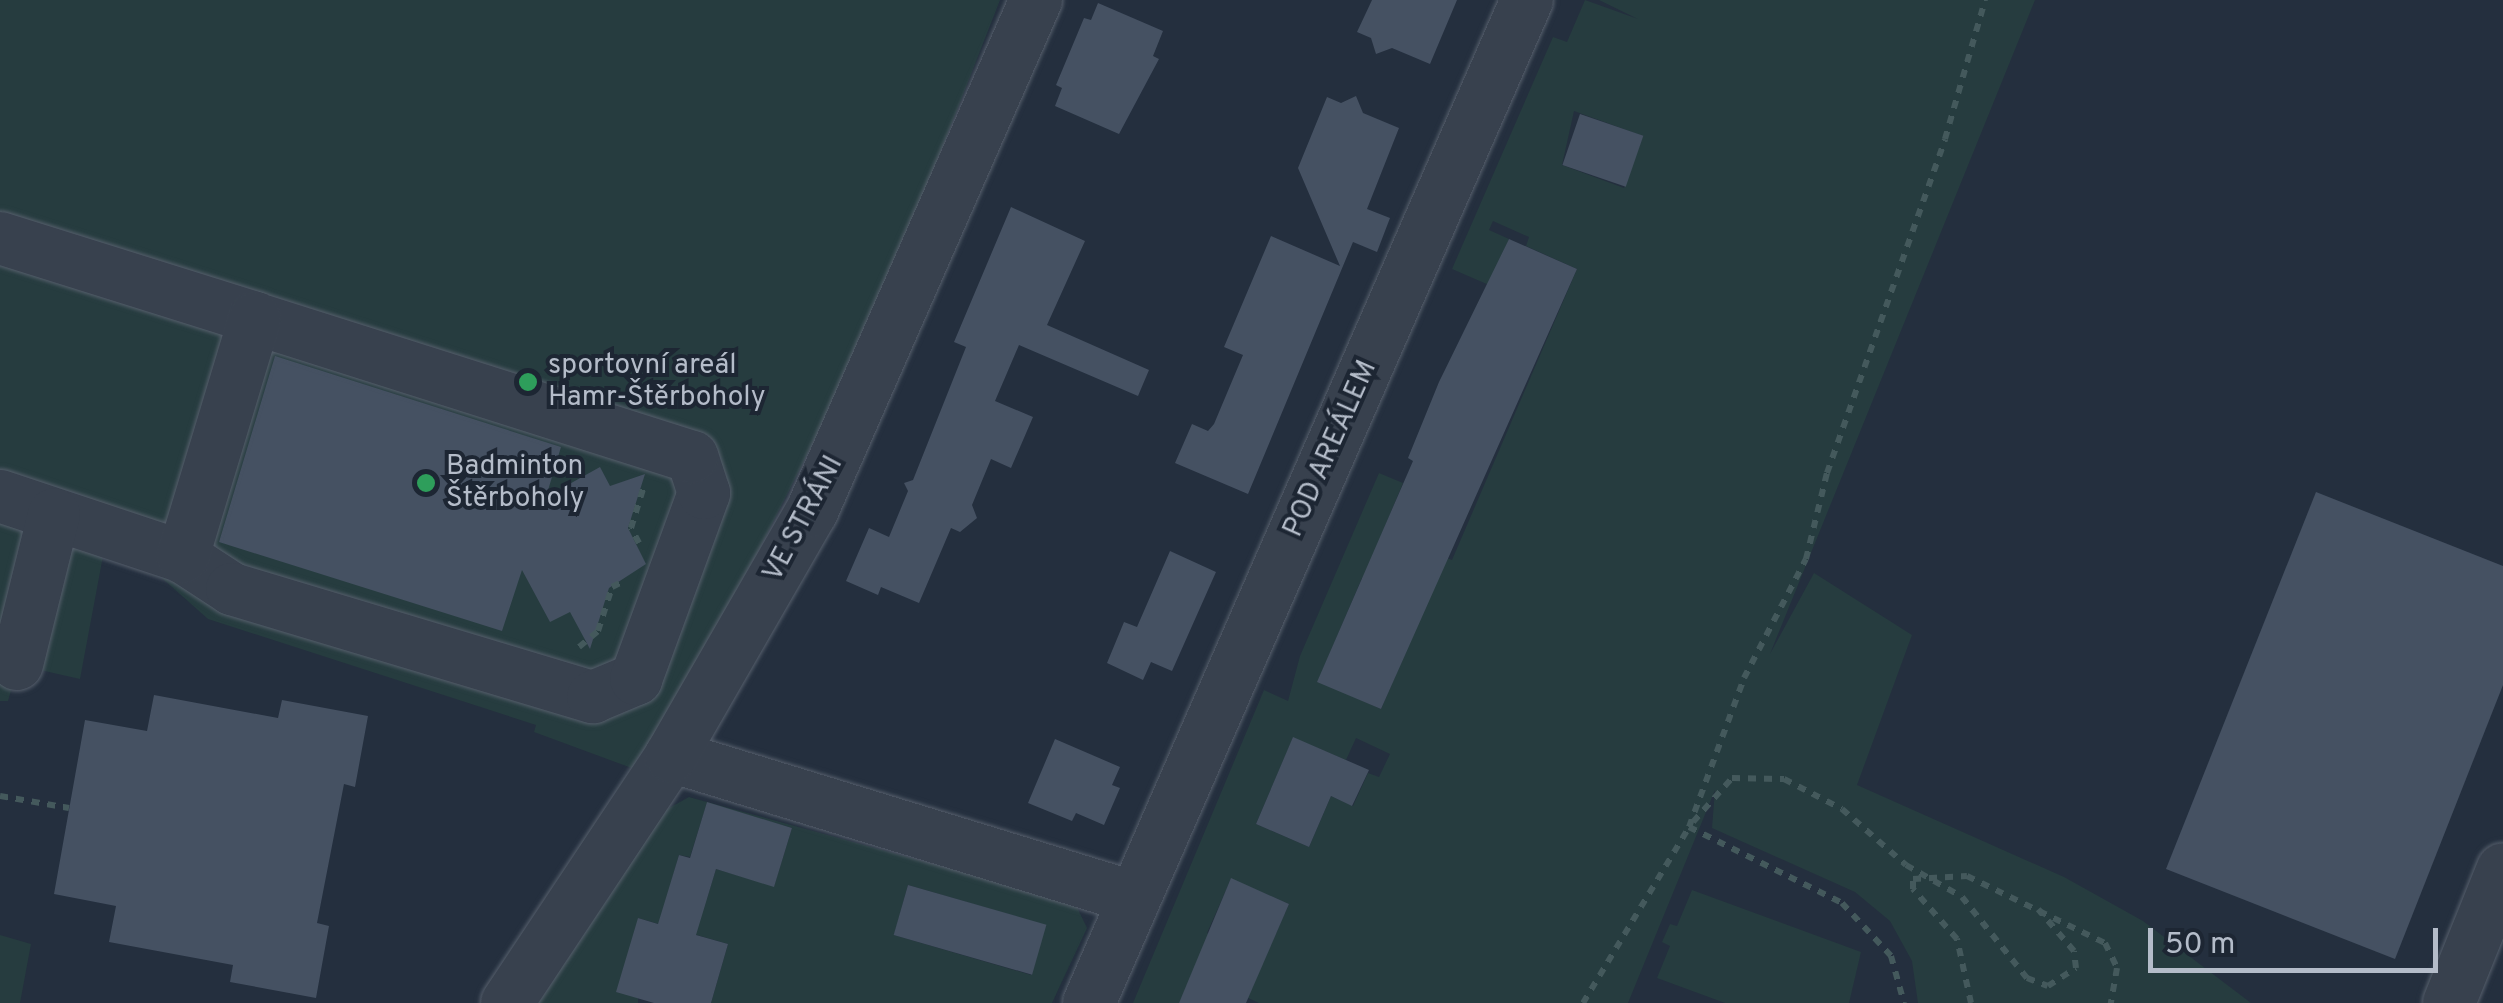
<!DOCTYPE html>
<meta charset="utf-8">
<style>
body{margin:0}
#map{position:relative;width:2503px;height:1003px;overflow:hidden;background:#242f3e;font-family:Overpass,sans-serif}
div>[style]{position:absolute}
.green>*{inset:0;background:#263c3f}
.building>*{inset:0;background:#455162;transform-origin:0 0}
.path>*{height:6px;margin-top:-3px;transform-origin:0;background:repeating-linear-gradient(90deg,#44595c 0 8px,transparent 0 16px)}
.roads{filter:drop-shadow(0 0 2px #565f6c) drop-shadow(0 0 2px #565f6c)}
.minor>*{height:52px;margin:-26px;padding:0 26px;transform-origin:26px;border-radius:26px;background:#38414e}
.dots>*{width:28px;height:28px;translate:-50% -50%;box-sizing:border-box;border:5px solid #1d2633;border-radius:50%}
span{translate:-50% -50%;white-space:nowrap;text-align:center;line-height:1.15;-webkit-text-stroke:8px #1d2633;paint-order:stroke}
.poi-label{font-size:28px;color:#b4bcc9}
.left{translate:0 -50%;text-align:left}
.street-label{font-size:28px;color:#b4bcc9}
.scale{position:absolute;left:2148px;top:928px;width:290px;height:45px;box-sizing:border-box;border:5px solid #b4bcc9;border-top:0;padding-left:12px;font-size:30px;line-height:35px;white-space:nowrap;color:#b4bcc9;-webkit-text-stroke:8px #1d2633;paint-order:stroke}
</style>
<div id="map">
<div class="green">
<div style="clip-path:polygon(0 0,1000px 0,875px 320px,759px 550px,637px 770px,534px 732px,536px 725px,208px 619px,154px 571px,103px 556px,80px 679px,18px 665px,8px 701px,0 701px)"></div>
<div style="clip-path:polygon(evenodd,1585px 0,1638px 19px,1599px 0,2035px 0,1770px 654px,1814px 573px,1912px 635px,1857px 785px,2064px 877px,2143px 921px,2251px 1003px,1918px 1003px,1912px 961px,1890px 921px,1855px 892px,1712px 828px,1715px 790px,1628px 1003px,1259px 1003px,1194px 973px,1179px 1003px,1133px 1003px,1264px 690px,1288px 701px,1300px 656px,1379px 473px,1403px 483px,1383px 531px,1452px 560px,1577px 269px,1526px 246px,1529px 237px,1493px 221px,1489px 230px,1509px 239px,1489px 285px,1452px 269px,1553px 37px,1567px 42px,1585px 0,1574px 111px,1643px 136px,1624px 188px,1562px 165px,1574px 111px,1585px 0,1362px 578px,1426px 605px,1381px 709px,1318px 681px,1362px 578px,1585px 0,1293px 738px,1346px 760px,1356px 738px,1390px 754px,1379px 777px,1368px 773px,1353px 806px,1331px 796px,1309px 847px,1256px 824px,1293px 738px,1585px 0,1231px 879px,1289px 904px,1265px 958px,1207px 933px,1231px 879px)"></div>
<div style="clip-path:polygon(evenodd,689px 797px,1075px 903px,1087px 928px,1052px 1003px,711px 1003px,728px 944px,638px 918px,638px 1003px,539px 1003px,660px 813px,689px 797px,707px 803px,792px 828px,774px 886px,716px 869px,707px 898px,670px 887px,679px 855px,690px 857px,707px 803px,689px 797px,908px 885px,1045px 925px,1031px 975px,894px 935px,908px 885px)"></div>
<div style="clip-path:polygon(1692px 890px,1861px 952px,1849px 1003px,1725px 1003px,1657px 978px,1670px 946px,1662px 942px,1670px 924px,1677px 926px)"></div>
<div style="clip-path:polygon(0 935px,31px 944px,20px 1003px,0 1003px)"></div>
</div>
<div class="building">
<div style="clip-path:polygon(1372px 0,1457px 0,1430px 64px,1392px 48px,1376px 54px,1371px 38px,1357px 32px)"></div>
<div style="clip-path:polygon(1098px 3px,1163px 31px,1153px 56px,1159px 59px,1119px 134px,1055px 106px,1062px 88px,1056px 85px,1084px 18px,1091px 20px)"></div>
<div style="clip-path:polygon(1356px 96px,1363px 113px,1399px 128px,1367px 209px,1390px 218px,1377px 252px,1353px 242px,1248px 494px,1175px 463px,1192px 424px,1208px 431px,1214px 424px,1243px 355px,1224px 347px,1271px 236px,1340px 266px,1298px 168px,1327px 97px,1341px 103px)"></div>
<div style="left:1580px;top:114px;width:67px;height:54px;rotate:19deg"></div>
<div style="clip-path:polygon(1011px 207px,1085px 241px,1047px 325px,1149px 370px,1138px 396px,1019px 345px,995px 401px,1033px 417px,1011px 468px,991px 459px,972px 505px,977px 518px,960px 532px,951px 528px,919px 603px,881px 587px,878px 595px,846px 581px,869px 528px,889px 537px,908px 491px,904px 483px,913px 480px,966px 347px,954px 342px)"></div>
<div style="clip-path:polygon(1509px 239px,1577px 269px,1381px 709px,1317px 682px,1413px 461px,1408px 458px,1439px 382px)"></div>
<div style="clip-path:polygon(275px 356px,561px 447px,546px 497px,600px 467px,610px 486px,645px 474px,628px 528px,646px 564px,609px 588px,590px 649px,570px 612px,550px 622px,522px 570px,502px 631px,219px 542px)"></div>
<div style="clip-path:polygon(2316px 492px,2503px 566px,2503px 685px,2395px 959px,2166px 869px)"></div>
<div style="clip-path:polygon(1170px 551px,1216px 572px,1172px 671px,1151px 662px,1143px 680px,1107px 663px,1124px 622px,1137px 627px)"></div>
<div style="clip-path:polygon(154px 695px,278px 718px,282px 700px,368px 716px,355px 787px,344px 784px,317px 923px,329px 926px,316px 998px,230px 982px,233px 965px,109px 942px,116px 906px,54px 894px,85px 720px,147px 731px)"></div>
<div style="clip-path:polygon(1293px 737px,1369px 770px,1352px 806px,1331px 796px,1309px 847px,1256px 824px)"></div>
<div style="clip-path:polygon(1055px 739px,1120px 767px,1112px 785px,1120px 788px,1104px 825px,1076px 813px,1072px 821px,1028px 803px)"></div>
<div style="clip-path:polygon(707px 802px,792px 828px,774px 887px,716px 869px,696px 935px,728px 944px,711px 1003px,654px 1003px,616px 992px,638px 918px,658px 924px,679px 855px,690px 858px)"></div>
<div style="clip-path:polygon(1231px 878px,1289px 904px,1246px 1003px,1179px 1003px)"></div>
<div style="left:908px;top:885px;width:144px;height:52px;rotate:16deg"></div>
</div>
<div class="path">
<div style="left:639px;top:543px;width:17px;rotate:-118deg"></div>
<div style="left:631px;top:528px;width:41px;rotate:-72.9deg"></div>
<div style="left:579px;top:647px;width:25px;rotate:-40deg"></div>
<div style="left:598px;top:631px;width:46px;rotate:-72.3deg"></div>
<div style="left:612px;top:587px;width:11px;rotate:-27deg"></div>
<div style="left:0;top:796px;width:70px;rotate:9.9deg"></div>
<div style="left:1693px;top:822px;width:59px;rotate:-48.4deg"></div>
<div style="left:1732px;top:778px;width:52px;rotate:1.1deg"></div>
<div style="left:1784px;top:779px;width:65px;rotate:27.3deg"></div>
<div style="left:1842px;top:809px;width:85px;rotate:41.2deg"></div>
<div style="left:1906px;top:865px;width:64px;rotate:29.7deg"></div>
<div style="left:1962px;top:897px;width:104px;rotate:51.3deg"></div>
<div style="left:2027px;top:978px;width:22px;rotate:21deg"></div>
<div style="left:2048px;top:986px;width:33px;rotate:-33deg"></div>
<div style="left:2076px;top:968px;width:17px;rotate:-97deg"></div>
<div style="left:2074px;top:951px;width:55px;rotate:-130.6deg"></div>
<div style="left:1689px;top:827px;width:159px;rotate:-69.7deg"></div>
<div style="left:1744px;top:678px;width:134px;rotate:-62.5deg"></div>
<div style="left:1806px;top:559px;width:89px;rotate:-76.3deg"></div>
<div style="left:1827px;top:473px;width:354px;rotate:-70.5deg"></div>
<div style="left:1945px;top:139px;width:145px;rotate:-73.9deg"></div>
<div style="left:1583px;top:1003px;width:205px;rotate:-58.9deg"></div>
<div style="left:1689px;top:827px;width:171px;rotate:26.4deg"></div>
<div style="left:1842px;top:903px;width:72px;rotate:47.2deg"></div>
<div style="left:1891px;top:956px;width:49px;rotate:74.5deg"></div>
<div style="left:1971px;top:1003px;width:66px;rotate:-102.3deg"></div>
<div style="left:1957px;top:939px;width:67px;rotate:-131.3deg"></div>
<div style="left:1913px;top:889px;width:10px;rotate:-90deg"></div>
<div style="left:1913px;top:879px;width:54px;rotate:-3.2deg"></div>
<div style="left:1967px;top:876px;width:153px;rotate:25.9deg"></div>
<div style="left:2105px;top:943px;width:28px;rotate:64deg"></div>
<div style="left:2117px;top:968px;width:36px;rotate:100deg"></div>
</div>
<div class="roads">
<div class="minor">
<div style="left:0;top:238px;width:267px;rotate:17.4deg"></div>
<div style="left:0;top:496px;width:193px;rotate:18.4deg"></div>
<div style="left:183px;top:557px;width:59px;rotate:33.1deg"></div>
<div style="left:232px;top:589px;width:377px;rotate:16.7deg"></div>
<div style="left:593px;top:697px;width:47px;rotate:-22.7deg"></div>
<div style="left:636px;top:679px;width:198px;rotate:-69.9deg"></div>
<div style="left:704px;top:493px;width:38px;rotate:-108deg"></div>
<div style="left:692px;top:457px;width:459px;rotate:-162.4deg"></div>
<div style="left:255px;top:318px;width:250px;rotate:106.8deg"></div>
<div style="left:17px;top:664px;width:154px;rotate:-76.1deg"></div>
<div style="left:671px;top:756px;width:485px;rotate:17deg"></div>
<div style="left:507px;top:1003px;width:296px;rotate:-56.4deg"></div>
<div style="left:671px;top:756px;width:283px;rotate:-60.1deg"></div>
<div style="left:812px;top:511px;width:558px;rotate:-66.33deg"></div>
<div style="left:1089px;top:1003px;width:1094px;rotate:-66.41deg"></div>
<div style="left:2449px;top:1003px;width:144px;rotate:-68.1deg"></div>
</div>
</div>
<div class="dots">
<div style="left:528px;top:382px;background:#2e9e5b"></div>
<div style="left:426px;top:483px;background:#2e9e5b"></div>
</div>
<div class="poi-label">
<span class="left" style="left:548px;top:382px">sportovní areál<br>Hamr-Štěrboholy</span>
<span class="left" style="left:446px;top:483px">Badminton<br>Štěrboholy</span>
</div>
<div class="street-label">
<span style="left:1331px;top:449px;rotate:-66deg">POD AREÁLEM</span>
<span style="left:804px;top:519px;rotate:-62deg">VE STRÁNI</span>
</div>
<div class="scale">50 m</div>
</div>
